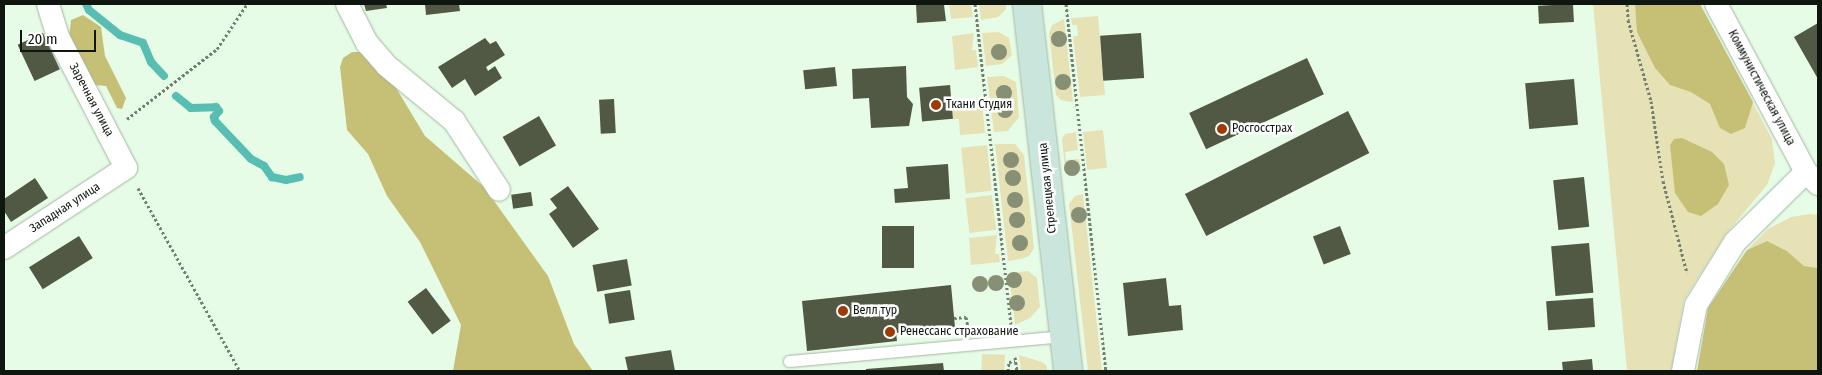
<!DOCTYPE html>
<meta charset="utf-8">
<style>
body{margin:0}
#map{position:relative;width:1822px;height:375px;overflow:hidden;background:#e7fce7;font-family:"Fira Sans Condensed",sans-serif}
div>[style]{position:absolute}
.green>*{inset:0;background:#e6e2b6;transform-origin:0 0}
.forest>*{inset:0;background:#c6c076}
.stream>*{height:8px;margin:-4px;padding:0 4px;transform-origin:4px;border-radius:4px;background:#58bdb3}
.building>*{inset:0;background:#515944;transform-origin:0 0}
.path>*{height:3px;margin-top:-1.5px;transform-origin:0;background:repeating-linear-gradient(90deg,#727f72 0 2.5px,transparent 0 5px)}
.roads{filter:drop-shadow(0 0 1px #a2b6a3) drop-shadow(0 0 1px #a2b6a3)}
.lane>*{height:11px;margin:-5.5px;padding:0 5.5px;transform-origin:5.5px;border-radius:5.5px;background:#fff}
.street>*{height:22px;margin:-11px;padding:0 11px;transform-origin:11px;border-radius:11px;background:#fff}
.secondary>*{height:28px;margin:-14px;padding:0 14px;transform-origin:14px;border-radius:14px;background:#cae6dc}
.trees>*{width:16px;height:16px;margin:-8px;border-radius:50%;background:#878f74}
.dots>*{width:14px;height:14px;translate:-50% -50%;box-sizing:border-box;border:2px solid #fff;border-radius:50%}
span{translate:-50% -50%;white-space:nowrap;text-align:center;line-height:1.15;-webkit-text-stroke:5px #fff;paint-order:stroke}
.street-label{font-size:12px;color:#0f160f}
.poi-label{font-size:12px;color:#0f160f}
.left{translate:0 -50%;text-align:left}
.frame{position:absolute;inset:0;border:5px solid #0f160f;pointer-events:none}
.scale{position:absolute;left:20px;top:30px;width:76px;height:22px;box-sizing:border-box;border:2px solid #0f160f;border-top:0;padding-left:6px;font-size:15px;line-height:18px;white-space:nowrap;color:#0f160f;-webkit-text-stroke:4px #fff;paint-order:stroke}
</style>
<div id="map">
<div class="green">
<div style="clip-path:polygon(949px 4px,971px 4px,973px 17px,951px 19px)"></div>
<div style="clip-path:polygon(979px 4px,1006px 4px,1006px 9px,998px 17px,981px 20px)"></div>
<div style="clip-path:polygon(1593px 4px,1700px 4px,1772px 139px,1775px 163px,1767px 185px,1726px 234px,1684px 300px,1671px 371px,1627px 371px)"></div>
<div style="clip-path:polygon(1098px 16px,1105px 95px,1080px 97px,1073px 36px,1078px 36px,1077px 25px,1072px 25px,1071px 18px)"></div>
<div style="clip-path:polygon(1064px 19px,1073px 101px,1070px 102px,1061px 100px,1056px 95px,1049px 33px,1052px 25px)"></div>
<div style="clip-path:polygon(999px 32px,1009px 38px,1012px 55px,1002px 64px,986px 66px,982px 33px)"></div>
<div style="clip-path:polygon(974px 33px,972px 50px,976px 50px,978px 67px,955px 70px,952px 36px)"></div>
<div style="clip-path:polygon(1004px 76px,1016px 82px,1019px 117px,1008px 131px,994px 132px,987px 77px)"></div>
<div style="clip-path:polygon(982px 103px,985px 133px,960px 135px,959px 119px,953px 119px,952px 108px)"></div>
<div style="left:1103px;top:130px;width:38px;height:20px;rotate:84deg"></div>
<div style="clip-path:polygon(1076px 132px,1078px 150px,1065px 152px,1066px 160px,1079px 159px,1081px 172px,1071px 172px,1065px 168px,1062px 139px,1065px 134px)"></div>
<div style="clip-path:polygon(995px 144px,1015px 144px,1024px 155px,1034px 248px,1029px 256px,1021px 259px,1008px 261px)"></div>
<div style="left:987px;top:145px;width:46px;height:26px;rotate:84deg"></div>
<div style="clip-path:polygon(1083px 194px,1102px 371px,1088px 371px,1069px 204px,1075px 196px)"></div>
<div style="left:992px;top:195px;width:35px;height:27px;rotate:83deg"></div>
<div style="clip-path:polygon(1810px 214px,1818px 215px,1818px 268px,1804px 266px,1787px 251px,1767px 241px,1747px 250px,1768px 229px,1791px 217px)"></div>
<div style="clip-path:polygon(997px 235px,995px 254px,999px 254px,1000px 262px,971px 265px,969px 238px)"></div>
<div style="clip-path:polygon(1028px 271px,1037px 278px,1040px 307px,1030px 318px,1015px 325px,1009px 273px)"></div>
<div style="left:982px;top:354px;width:23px;height:17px;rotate:2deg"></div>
<div style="clip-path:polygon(1019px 355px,1042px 362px,1047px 366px,1047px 371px,1021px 371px)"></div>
</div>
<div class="forest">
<div style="clip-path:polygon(1635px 4px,1700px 4px,1753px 102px,1745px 128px,1731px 134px,1720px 128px,1710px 104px,1691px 92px,1670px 85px,1655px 68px,1637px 32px)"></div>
<div style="clip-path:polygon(83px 15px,101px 27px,105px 56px,126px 98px,122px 109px,117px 108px,106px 86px,94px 85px,69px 38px,71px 20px)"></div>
<div style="clip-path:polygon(352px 52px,361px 52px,393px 83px,425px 136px,484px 187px,548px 276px,574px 344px,593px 371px,453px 371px,461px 325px,420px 242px,387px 196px,368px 154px,347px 130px,340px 67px,343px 58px)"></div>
<div style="clip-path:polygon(1682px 138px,1712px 152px,1724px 164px,1729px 185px,1718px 204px,1701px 216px,1688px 212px,1675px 193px,1670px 145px,1674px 139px)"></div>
<div style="clip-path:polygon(1767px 241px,1787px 251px,1804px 266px,1818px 268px,1818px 371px,1697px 371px,1708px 308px,1747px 250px)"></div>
</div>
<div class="stream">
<div style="left:86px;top:4px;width:7px;rotate:63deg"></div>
<div style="left:89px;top:10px;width:40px;rotate:39deg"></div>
<div style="left:120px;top:35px;width:24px;rotate:19deg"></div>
<div style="left:143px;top:43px;width:21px;rotate:67deg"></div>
<div style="left:151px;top:62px;width:19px;rotate:47deg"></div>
<div style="left:176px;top:96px;width:19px;rotate:39deg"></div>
<div style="left:191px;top:108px;width:25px;rotate:-2deg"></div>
<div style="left:216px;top:107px;width:5px;rotate:53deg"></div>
<div style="left:219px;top:111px;width:8px;rotate:130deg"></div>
<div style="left:214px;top:117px;width:4px;rotate:76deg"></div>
<div style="left:215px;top:121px;width:52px;rotate:46.5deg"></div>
<div style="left:251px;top:159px;width:15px;rotate:28deg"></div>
<div style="left:264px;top:166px;width:14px;rotate:54deg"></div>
<div style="left:272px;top:177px;width:14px;rotate:12deg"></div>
<div style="left:286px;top:180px;width:14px;rotate:-12deg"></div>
</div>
<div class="building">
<div style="clip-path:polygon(364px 4px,386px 4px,387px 8px,366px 11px)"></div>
<div style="clip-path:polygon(425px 4px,459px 4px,460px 11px,426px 15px)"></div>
<div style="clip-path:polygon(916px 4px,944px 5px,946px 21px,917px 23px)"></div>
<div style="left:1573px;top:4px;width:18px;height:35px;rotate:87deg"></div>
<div style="clip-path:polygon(1818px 23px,1818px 79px,1794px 37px)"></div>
<div style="left:43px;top:33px;width:40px;height:28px;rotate:65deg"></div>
<div style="left:1141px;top:33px;width:45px;height:41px;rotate:86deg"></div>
<div style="clip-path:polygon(485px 38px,490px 44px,496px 41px,505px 55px,486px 67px,488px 71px,495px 66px,502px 78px,475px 96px,465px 79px,452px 88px,438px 67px)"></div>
<div style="left:1307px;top:58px;width:40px;height:130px;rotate:65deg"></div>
<div style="clip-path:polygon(906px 66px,907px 97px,913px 104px,909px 126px,871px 128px,869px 98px,853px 99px,852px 69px)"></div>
<div style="left:835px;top:67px;width:19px;height:32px;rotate:84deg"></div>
<div style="left:1574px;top:79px;width:46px;height:49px;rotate:85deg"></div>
<div style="left:950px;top:85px;width:34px;height:31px;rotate:85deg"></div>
<div style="left:614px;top:99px;width:34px;height:15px;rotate:87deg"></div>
<div style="left:1348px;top:111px;width:47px;height:183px;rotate:63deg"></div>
<div style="left:539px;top:116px;width:34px;height:42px;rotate:60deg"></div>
<div style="clip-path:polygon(948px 164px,950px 199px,895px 203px,894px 189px,908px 188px,906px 167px)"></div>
<div style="left:1584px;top:177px;width:50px;height:31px;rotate:84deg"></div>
<div style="clip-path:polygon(35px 178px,48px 198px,11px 222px,4px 211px,4px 199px)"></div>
<div style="clip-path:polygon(568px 186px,599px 229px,573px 248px,549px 214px,557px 208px,550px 199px)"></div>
<div style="left:531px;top:192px;width:14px;height:20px;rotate:82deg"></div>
<div style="left:882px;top:226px;width:32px;height:42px"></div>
<div style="left:1340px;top:226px;width:30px;height:29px;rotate:69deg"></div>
<div style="left:79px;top:236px;width:26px;height:59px;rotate:58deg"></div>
<div style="left:1589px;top:243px;width:50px;height:38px;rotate:85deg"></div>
<div style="left:627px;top:259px;width:27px;height:35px;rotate:80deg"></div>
<div style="clip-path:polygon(1166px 278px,1169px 306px,1181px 305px,1183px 330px,1128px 336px,1123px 283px)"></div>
<div style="clip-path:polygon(951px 285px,955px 327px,896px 333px,897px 341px,807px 351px,802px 301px)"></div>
<div style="left:426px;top:288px;width:41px;height:23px;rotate:53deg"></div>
<div style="left:630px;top:290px;width:30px;height:26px;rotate:81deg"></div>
<div style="left:1593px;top:298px;width:29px;height:47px;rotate:86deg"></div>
<div style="clip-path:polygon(671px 350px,675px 371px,628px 371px,625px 357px)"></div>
<div style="clip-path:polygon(1592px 359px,1593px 370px,1604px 371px,1563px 371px,1562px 362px)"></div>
<div style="clip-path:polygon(943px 363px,944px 371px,866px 371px,866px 369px)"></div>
</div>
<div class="path">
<div style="left:975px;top:4px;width:322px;rotate:83.6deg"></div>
<div style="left:1066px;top:4px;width:369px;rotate:83.8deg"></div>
<div style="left:1627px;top:4px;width:16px;rotate:86deg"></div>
<div style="left:1628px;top:20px;width:84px;rotate:74.1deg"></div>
<div style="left:1651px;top:101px;width:81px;rotate:81.5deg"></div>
<div style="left:1663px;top:181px;width:95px;rotate:75.4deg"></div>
<div style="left:952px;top:102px;width:33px;rotate:-5deg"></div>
<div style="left:127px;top:119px;width:114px;rotate:-37.9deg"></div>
<div style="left:217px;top:49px;width:54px;rotate:-56.3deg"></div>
<div style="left:138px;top:188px;width:210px;rotate:60.9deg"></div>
<div style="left:954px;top:318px;width:12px;rotate:-5deg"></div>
<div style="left:966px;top:317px;width:10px;rotate:79deg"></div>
<div style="left:1015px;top:357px;width:14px;rotate:82deg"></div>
<div style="left:1008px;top:371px;width:9px;rotate:-84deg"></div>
<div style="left:1009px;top:362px;width:6px;rotate:-9deg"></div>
</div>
<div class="roads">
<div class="lane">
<div style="left:789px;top:361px;width:276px;rotate:-5.2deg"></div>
</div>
<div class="street">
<div style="left:347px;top:4px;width:44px;rotate:62.9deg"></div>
<div style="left:367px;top:43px;width:30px;rotate:49deg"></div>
<div style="left:387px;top:66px;width:87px;rotate:39.4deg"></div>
<div style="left:454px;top:121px;width:82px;rotate:56.9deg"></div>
<div style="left:1716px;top:4px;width:191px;rotate:61.8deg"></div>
<div style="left:1806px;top:172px;width:17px;rotate:45deg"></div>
<div style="left:4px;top:248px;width:146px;rotate:-33.3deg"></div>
<div style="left:126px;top:168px;width:148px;rotate:-117.4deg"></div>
<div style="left:58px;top:37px;width:34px;rotate:-107deg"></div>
<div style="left:1683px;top:371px;width:67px;rotate:-78.9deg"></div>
<div style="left:1696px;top:305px;width:74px;rotate:-58.2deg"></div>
<div style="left:1735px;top:242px;width:100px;rotate:-44.6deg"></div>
</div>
<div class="secondary">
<div style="left:1027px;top:4px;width:369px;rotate:83.6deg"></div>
</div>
</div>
<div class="trees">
<div style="left:1059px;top:39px"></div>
<div style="left:999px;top:52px"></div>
<div style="left:1063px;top:82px"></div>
<div style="left:1004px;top:93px"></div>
<div style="left:1005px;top:110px"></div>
<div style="left:1011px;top:160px"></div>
<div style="left:1072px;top:168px"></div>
<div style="left:1013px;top:178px"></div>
<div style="left:1015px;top:200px"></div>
<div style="left:1079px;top:215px"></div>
<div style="left:1017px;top:220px"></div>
<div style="left:1020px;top:243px"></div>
<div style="left:1014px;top:280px"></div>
<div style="left:996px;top:283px"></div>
<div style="left:980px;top:284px"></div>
<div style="left:1017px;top:303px"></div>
</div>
<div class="dots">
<div style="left:936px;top:105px;background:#9e3a06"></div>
<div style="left:1222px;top:129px;background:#9e3a06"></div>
<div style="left:843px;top:311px;background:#9e3a06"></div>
<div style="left:890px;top:332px;background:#9e3a06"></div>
</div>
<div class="street-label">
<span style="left:1761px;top:88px;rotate:62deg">Коммунистическая улица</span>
<span style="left:91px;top:100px;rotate:62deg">Заречная улица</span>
<span style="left:1048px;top:188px;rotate:-96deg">Стрелецкая улица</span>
<span style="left:65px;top:208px;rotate:-33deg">Западная улица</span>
</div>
<div class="poi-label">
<span class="left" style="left:946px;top:105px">Ткани Студия</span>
<span class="left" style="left:1232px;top:129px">Росгосстрах</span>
<span class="left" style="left:853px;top:311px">Велл тур</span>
<span class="left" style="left:900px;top:332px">Ренессанс страхование</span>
</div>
<div class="frame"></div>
<div class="scale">20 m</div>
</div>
